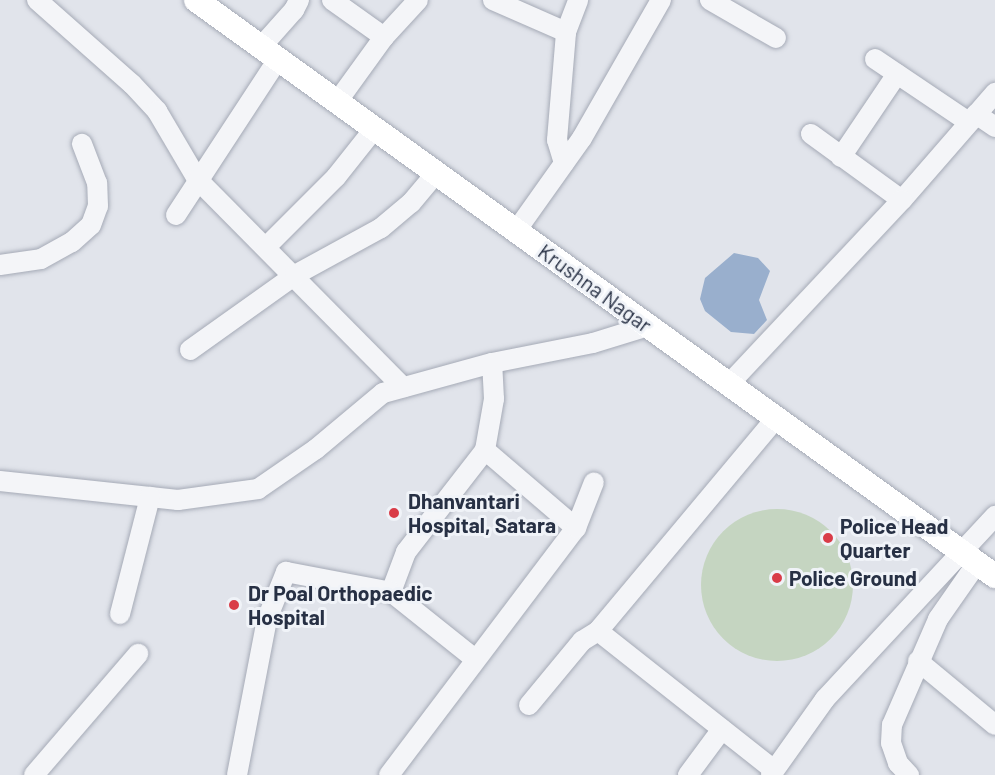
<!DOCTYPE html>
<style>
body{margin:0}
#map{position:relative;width:995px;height:775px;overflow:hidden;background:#e1e4eb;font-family:Barlow,sans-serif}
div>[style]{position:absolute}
.green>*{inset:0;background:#c5d5c1}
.round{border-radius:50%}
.water>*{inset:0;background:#99afcd}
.roads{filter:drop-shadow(0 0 2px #a5aab6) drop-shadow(0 0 2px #a5aab6)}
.minor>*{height:20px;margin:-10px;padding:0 10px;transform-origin:10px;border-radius:10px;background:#f4f5f8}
.major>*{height:24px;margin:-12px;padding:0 12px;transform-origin:12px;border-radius:12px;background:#fff}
.dots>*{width:16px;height:16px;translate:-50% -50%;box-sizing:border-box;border:3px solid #f0f3f8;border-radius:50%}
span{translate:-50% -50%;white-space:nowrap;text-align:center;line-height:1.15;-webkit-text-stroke:6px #f0f3f8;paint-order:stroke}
.street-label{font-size:21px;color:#273044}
.poi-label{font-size:21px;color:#273044;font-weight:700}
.left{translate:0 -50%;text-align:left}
</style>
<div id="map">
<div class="green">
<div class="round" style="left:701px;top:509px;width:152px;height:152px"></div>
</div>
<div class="water">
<div style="clip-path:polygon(734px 253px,758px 258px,770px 271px,759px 300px,767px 320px,754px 334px,731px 332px,705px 311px,700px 299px,705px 278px)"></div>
</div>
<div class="roads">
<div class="minor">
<div style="left:37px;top:0;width:127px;rotate:41.5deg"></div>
<div style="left:132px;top:84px;width:37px;rotate:47deg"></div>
<div style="left:157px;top:111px;width:79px;rotate:59.5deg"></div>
<div style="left:197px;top:179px;width:293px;rotate:45.3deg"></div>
<div style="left:332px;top:0;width:64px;rotate:35.4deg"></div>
<div style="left:384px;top:37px;width:80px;rotate:125.9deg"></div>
<div style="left:493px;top:0;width:80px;rotate:23.7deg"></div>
<div style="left:566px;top:32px;width:34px;rotate:-69deg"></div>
<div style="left:710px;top:0;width:76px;rotate:29.9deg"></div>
<div style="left:384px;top:37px;width:50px;rotate:-47.4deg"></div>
<div style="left:261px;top:47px;width:50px;rotate:-48.3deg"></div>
<div style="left:294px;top:10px;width:11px;rotate:-63deg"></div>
<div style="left:875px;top:59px;width:111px;rotate:34deg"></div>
<div style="left:976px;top:114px;width:23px;rotate:34deg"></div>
<div style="left:811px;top:134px;width:112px;rotate:36deg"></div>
<div style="left:902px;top:200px;width:142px;rotate:-49deg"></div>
<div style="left:841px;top:157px;width:100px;rotate:-56deg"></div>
<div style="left:564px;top:163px;width:24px;rotate:-107deg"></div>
<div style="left:557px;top:140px;width:108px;rotate:-85.2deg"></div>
<div style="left:176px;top:215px;width:186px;rotate:-56.8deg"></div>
<div style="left:516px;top:231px;width:114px;rotate:-54.6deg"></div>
<div style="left:582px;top:138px;width:159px;rotate:-60.2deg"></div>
<div style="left:266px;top:247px;width:99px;rotate:-45deg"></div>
<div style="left:336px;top:177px;width:61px;rotate:-51.6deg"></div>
<div style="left:0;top:265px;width:41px;rotate:-8.3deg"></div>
<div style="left:41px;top:259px;width:35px;rotate:-29deg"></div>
<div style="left:72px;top:242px;width:25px;rotate:-42deg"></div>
<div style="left:91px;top:225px;width:20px;rotate:-70deg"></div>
<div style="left:98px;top:206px;width:23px;rotate:-92deg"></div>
<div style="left:97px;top:183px;width:42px;rotate:-111deg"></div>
<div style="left:190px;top:350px;width:129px;rotate:-35.5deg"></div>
<div style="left:295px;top:275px;width:98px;rotate:-28.7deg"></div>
<div style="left:381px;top:228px;width:39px;rotate:-40deg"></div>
<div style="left:411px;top:203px;width:39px;rotate:-50deg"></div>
<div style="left:728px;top:385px;width:254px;rotate:-46.8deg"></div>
<div style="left:485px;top:450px;width:120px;rotate:40.6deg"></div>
<div style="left:0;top:481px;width:179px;rotate:6.1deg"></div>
<div style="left:178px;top:500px;width:81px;rotate:-7.8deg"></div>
<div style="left:258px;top:489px;width:70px;rotate:-34.6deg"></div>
<div style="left:316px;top:449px;width:87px;rotate:-39.9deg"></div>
<div style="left:383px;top:393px;width:113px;rotate:-15.4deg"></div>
<div style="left:492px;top:363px;width:103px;rotate:-11.2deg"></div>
<div style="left:593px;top:343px;width:58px;rotate:-17.2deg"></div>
<div style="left:120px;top:614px;width:121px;rotate:-75.6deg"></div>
<div style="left:598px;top:631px;width:224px;rotate:38.3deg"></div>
<div style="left:475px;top:659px;width:107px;rotate:-141.4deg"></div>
<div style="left:391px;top:592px;width:43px;rotate:-69.4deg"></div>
<div style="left:406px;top:552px;width:129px;rotate:-52.2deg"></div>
<div style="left:485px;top:450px;width:52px;rotate:-80deg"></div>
<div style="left:494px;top:399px;width:36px;rotate:-93deg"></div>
<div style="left:918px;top:661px;width:100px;rotate:39.7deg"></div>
<div style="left:529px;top:705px;width:83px;rotate:-50.4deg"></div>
<div style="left:582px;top:641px;width:19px;rotate:-32deg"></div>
<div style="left:598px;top:631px;width:278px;rotate:-50.1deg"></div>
<div style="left:34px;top:775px;width:160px;rotate:-49.3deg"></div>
<div style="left:237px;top:775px;width:159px;rotate:-79.1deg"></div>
<div style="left:267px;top:619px;width:51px;rotate:-68deg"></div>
<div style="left:286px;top:572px;width:107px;rotate:10.8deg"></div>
<div style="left:389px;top:775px;width:310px;rotate:-52.9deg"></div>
<div style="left:576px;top:528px;width:49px;rotate:-68.6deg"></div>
<div style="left:688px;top:775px;width:57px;rotate:-53.5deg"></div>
<div style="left:771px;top:775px;width:93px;rotate:-54.6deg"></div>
<div style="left:825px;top:699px;width:250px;rotate:-47.1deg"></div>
<div style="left:909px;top:775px;width:16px;rotate:-133deg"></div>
<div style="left:898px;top:763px;width:21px;rotate:-109deg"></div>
<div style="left:891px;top:743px;width:18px;rotate:-87deg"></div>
<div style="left:892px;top:725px;width:116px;rotate:-66.5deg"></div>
<div style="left:938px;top:619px;width:68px;rotate:-55.1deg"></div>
</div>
<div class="major">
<div style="left:196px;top:0;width:985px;rotate:35.79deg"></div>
</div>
</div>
<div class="dots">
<div style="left:394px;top:513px;background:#d93c48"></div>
<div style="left:828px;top:538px;background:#d93c48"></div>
<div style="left:777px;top:578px;background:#d93c48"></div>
<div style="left:234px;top:605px;background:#d93c48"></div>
</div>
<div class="street-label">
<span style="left:595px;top:288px;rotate:36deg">Krushna Nagar</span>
</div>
<div class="poi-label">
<span class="left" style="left:408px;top:513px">Dhanvantari<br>Hospital, Satara</span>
<span class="left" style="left:840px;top:538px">Police Head<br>Quarter</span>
<span class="left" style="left:789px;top:578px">Police Ground</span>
<span class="left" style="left:248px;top:605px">Dr Poal Orthopaedic<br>Hospital</span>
</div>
</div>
